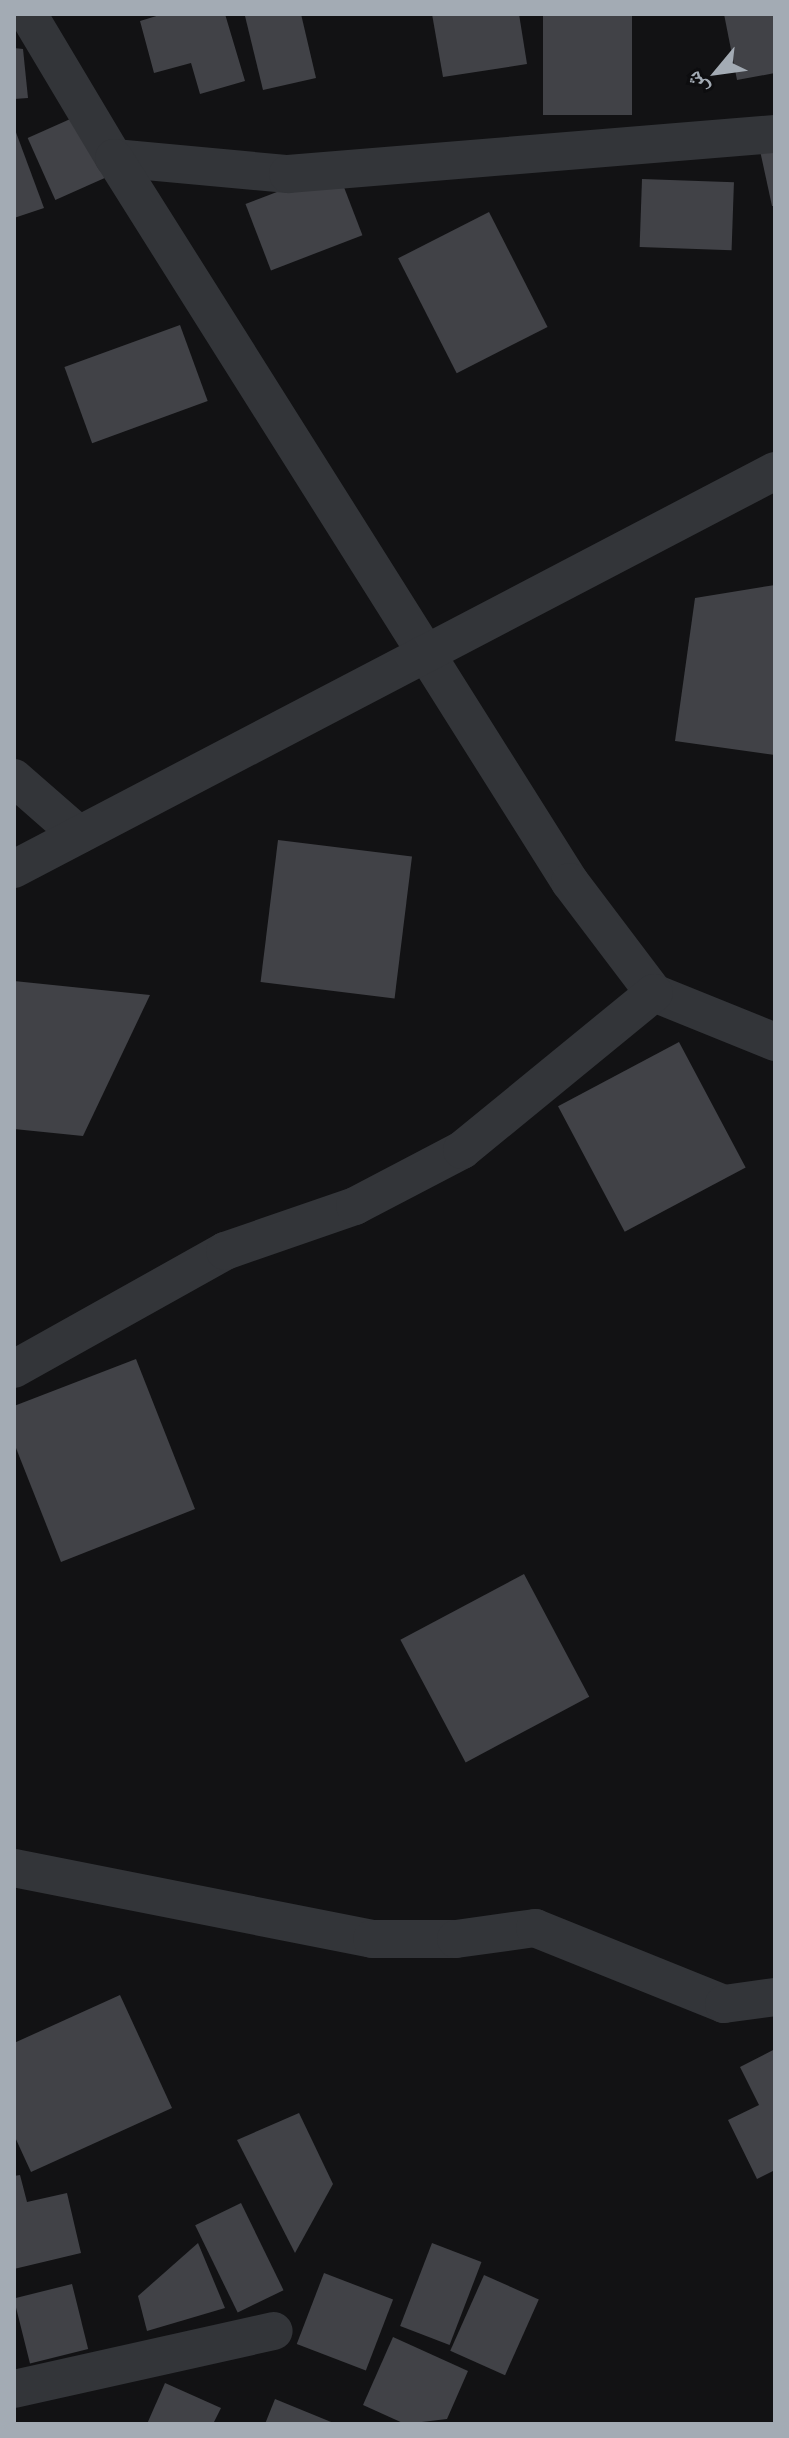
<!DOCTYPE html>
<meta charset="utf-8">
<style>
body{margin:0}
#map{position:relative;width:789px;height:2438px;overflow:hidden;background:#121214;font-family:"Titillium Web","Noto Naskh Arabic",sans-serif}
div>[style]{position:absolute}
.building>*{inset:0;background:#414247;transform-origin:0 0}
.minor>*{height:38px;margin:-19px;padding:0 19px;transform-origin:19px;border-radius:19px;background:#333539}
span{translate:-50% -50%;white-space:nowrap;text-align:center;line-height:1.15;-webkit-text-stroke:8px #0d0d0f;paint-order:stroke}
.frame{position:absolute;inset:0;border:16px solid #a3abb4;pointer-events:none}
.north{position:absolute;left:677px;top:32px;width:80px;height:80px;-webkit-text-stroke:6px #0d0d0f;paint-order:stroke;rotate:241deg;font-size:22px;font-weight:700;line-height:32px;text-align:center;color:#a3abb4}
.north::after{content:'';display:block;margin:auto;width:28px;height:36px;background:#a3abb4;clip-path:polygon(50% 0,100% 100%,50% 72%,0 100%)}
</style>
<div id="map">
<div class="building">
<div style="clip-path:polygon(163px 14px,225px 14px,245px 81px,200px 94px,191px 63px,154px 73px,140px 21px)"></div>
<div style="clip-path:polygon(301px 14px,316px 78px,263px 90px,245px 16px)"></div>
<div style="clip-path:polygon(432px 14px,519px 14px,527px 64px,443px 77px)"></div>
<div style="left:543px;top:14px;width:89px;height:101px"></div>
<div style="clip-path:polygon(724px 14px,775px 14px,775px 73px,737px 80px)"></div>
<div style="clip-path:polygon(14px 48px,23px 49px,28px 98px,14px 99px)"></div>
<div style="left:77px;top:116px;width:68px;height:54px;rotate:66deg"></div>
<div style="clip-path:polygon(14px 127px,44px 208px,14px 218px)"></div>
<div style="clip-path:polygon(775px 143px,775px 206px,772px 206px,759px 146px)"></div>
<div style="left:337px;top:169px;width:71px;height:98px;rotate:69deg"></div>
<div style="left:642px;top:179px;width:92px;height:68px;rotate:2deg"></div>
<div style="left:489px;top:212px;width:129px;height:102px;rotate:63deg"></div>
<div style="left:180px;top:325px;width:81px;height:123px;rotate:70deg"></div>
<div style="clip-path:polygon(775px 585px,775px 755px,675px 741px,695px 598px)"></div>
<div style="left:278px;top:840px;width:135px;height:143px;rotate:7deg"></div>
<div style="clip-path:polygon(14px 981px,150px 995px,83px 1136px,14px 1129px)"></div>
<div style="left:679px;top:1042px;width:142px;height:137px;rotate:62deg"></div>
<div style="clip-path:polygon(136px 1359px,195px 1509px,61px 1562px,14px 1443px,14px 1406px)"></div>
<div style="left:524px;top:1574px;width:139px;height:140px;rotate:62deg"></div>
<div style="clip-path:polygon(120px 1995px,172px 2108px,31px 2172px,14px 2135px,14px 2043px)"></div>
<div style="clip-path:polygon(775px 2049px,775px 2170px,757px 2179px,728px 2120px,759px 2105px,740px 2067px)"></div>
<div style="clip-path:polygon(299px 2113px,333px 2184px,295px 2253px,237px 2140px)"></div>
<div style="clip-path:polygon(20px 2175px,27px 2202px,67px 2193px,81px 2253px,14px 2269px,14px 2176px)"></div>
<div style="left:241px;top:2203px;width:97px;height:51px;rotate:64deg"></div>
<div style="clip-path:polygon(198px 2243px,225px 2308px,147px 2331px,138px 2296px)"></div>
<div style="left:432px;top:2243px;width:53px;height:89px;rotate:21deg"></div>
<div style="left:324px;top:2273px;width:74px;height:76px;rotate:21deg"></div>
<div style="left:484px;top:2275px;width:60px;height:83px;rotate:24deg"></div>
<div style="left:72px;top:2284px;width:67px;height:60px;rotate:76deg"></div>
<div style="clip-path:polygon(393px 2337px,468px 2371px,447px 2419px,405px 2424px,363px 2405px)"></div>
<div style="clip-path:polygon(165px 2383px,221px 2408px,213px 2424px,147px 2424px)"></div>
<div style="clip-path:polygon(275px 2399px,336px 2424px,265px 2424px)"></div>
</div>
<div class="minor">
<div style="left:28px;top:14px;width:168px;rotate:59.2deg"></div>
<div style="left:114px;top:158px;width:175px;rotate:5.3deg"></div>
<div style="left:288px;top:174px;width:489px;rotate:-4.7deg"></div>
<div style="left:114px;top:158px;width:856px;rotate:57.8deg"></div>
<div style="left:570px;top:882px;width:139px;rotate:52.9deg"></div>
<div style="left:654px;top:993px;width:131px;rotate:22deg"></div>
<div style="left:14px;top:778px;width:86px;rotate:41.2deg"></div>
<div style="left:14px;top:869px;width:859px;rotate:-27.61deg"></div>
<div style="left:14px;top:1369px;width:242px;rotate:-29.2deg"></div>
<div style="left:225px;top:1251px;width:138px;rotate:-19.1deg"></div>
<div style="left:355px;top:1206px;width:121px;rotate:-27.6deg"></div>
<div style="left:462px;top:1150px;width:248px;rotate:-39.3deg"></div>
<div style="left:14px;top:1868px;width:365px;rotate:11.2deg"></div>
<div style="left:372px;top:1939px;width:84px"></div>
<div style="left:456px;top:1939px;width:80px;rotate:-7.9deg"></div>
<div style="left:535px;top:1928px;width:204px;rotate:21.9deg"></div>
<div style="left:724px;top:2004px;width:51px;rotate:-7.8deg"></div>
<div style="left:14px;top:2389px;width:266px;rotate:-12.6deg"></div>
</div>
<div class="frame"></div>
<div class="north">ش</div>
</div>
